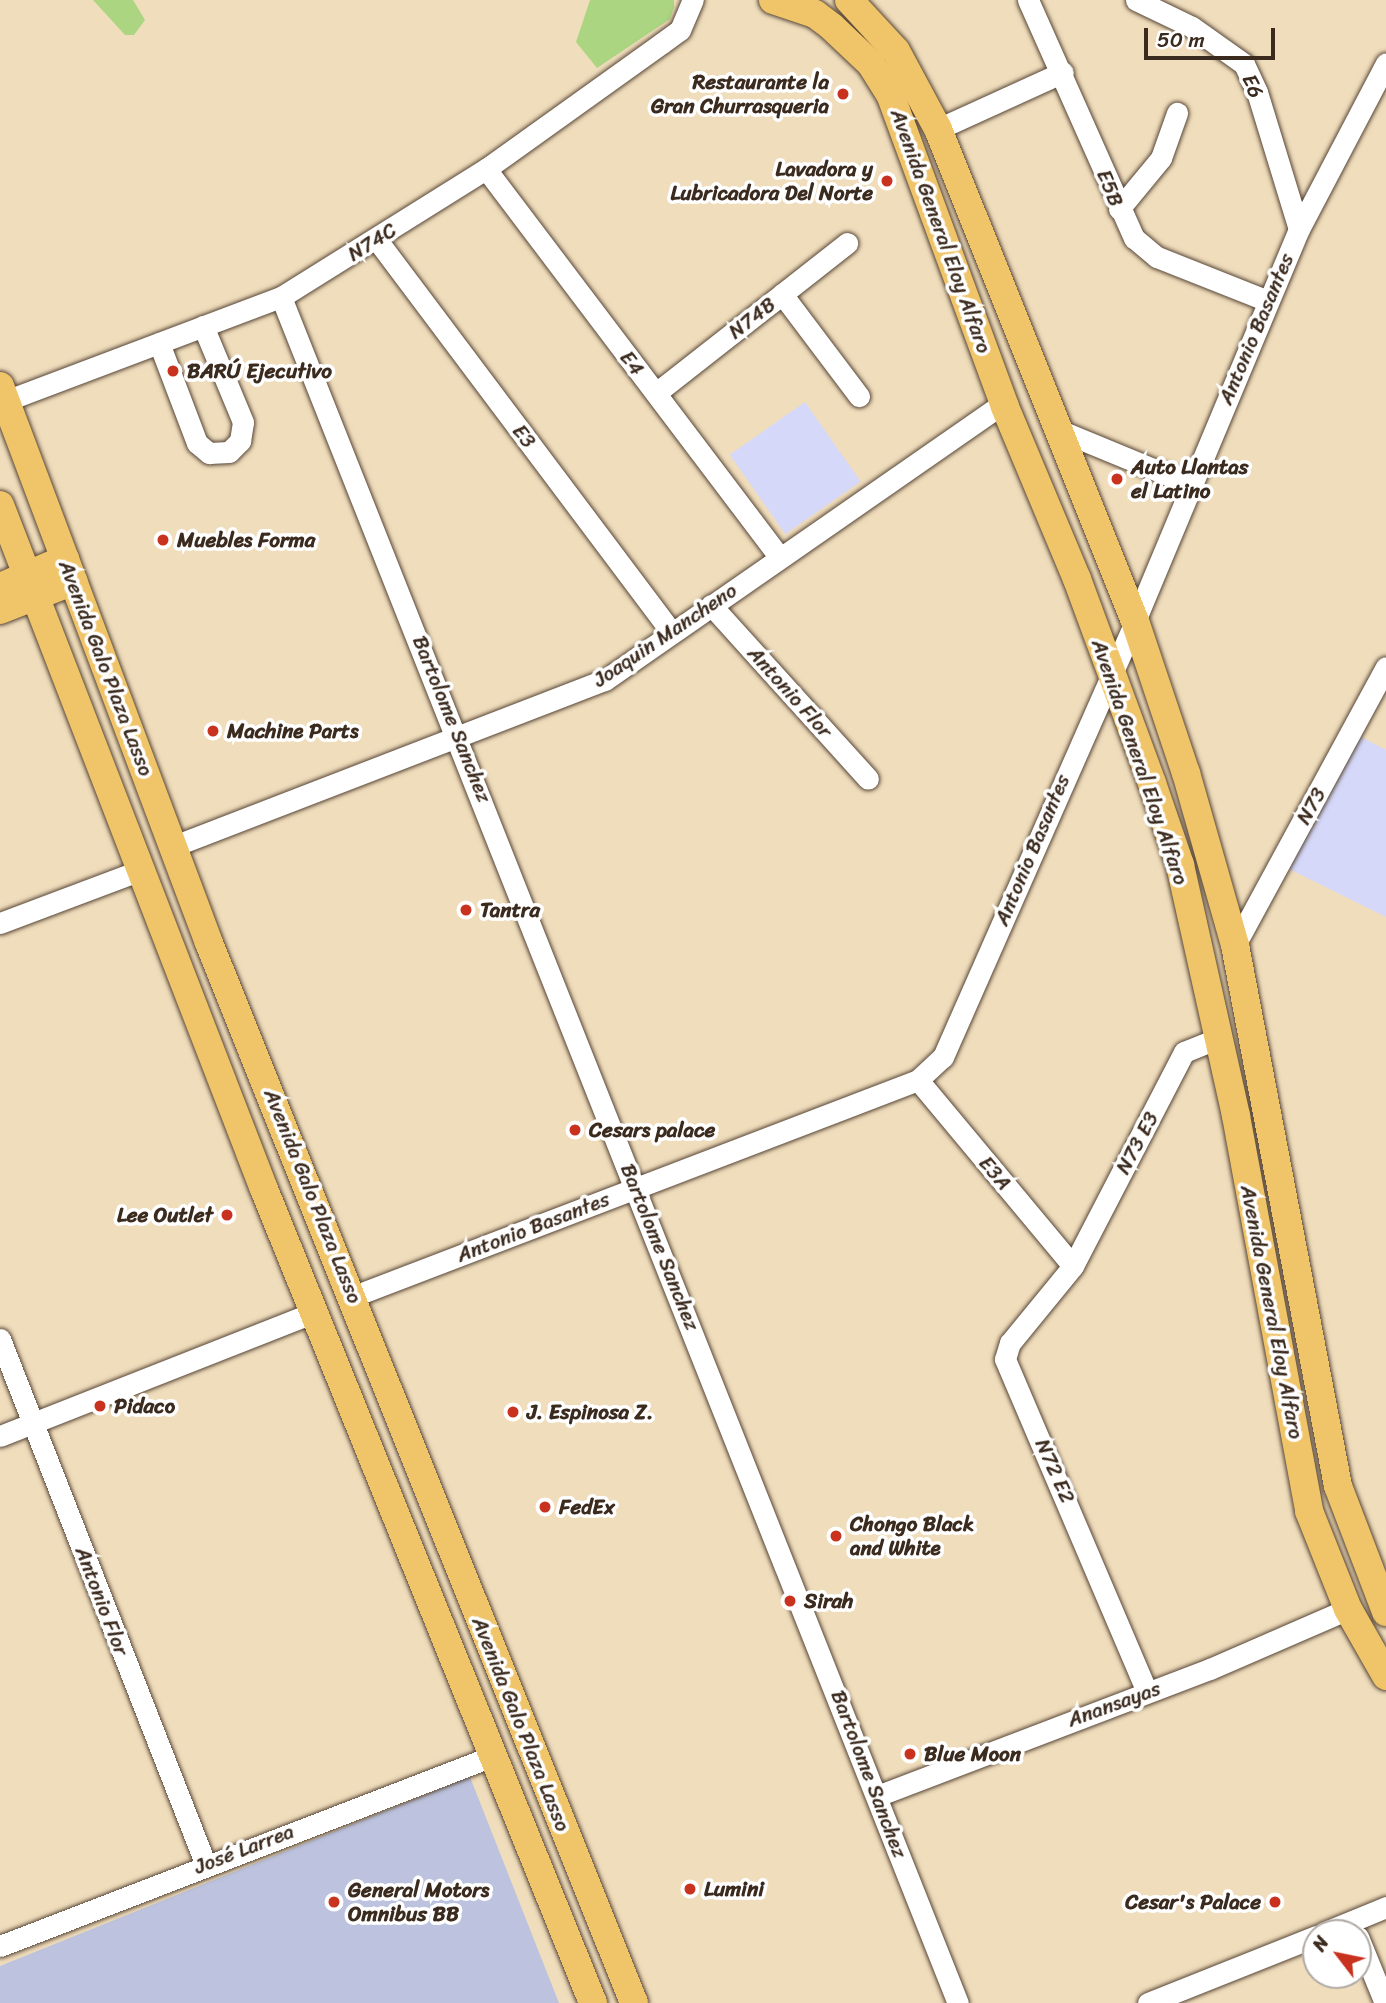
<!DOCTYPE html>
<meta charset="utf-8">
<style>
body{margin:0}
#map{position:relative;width:1386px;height:2003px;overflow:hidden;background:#f0ddbc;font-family:Sriracha,sans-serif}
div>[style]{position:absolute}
.built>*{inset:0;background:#d5d8f9;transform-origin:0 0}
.industrial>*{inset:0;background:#bdc3de}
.green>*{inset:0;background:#acd581}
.roads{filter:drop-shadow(0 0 2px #564536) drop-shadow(0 0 2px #564536)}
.minor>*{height:21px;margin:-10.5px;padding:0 10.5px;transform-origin:10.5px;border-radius:10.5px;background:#fff}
.major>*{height:28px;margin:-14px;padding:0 14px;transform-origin:14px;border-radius:14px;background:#f0c469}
.dots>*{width:19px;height:19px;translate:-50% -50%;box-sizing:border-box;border:4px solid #fff;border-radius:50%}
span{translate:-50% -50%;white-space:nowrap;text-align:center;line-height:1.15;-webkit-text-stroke:7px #fff;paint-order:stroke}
.poi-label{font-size:21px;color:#3b2a1e;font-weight:700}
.right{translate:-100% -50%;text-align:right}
.left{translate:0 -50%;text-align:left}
.street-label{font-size:21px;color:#3b2a1e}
.north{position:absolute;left:1302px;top:1919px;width:70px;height:70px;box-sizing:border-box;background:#fff;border:2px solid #b1aaa5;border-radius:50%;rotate:302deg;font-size:19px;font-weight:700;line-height:28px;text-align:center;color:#3b2a1e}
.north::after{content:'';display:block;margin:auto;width:24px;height:32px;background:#c8321e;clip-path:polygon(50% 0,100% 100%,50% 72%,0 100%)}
.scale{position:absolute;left:1144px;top:28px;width:131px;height:32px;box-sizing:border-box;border:4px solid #3b2a1e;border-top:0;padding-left:9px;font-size:21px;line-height:24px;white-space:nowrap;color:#3b2a1e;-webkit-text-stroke:5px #fff;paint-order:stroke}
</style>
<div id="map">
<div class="built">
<div style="left:805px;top:402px;width:97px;height:92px;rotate:55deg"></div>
<div style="clip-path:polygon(1352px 732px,1386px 750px,1386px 917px,1279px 864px)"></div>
</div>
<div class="industrial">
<div style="clip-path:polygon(470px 1777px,559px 2003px,0 2003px,0 1966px)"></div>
</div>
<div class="green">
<div style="clip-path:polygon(93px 0,133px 0,145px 20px,134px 35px,125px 35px)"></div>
<div style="clip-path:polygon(590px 0,674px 0,674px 7px,670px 19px,597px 68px,576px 42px)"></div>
</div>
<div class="roads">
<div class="minor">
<div style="left:1028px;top:0;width:261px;rotate:66deg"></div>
<div style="left:1134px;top:238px;width:30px;rotate:40deg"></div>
<div style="left:1157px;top:257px;width:119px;rotate:21.6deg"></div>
<div style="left:1136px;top:0;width:62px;rotate:25.7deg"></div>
<div style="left:1192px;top:27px;width:64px;rotate:35.4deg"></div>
<div style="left:1244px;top:64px;width:31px;rotate:65deg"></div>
<div style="left:1257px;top:92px;width:143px;rotate:73deg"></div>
<div style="left:938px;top:129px;width:137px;rotate:-24.5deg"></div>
<div style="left:486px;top:169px;width:485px;rotate:52.9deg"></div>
<div style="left:1119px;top:209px;width:66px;rotate:-50.5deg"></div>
<div style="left:1161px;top:158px;width:48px;rotate:-70.4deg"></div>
<div style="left:377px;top:240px;width:490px;rotate:53.1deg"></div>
<div style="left:782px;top:294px;width:128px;rotate:53deg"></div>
<div style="left:281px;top:297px;width:1835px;rotate:68.36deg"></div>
<div style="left:159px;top:343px;width:107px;rotate:69.2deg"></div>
<div style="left:197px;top:443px;width:16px;rotate:40deg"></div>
<div style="left:209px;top:453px;width:20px;rotate:-3deg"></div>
<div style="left:229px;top:452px;width:16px;rotate:-45deg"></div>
<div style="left:240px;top:441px;width:19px;rotate:-81deg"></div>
<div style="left:243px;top:422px;width:104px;rotate:-112.6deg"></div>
<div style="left:656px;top:393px;width:243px;rotate:-38.1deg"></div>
<div style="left:0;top:403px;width:300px;rotate:-20.7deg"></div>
<div style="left:281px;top:297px;width:242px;rotate:-32deg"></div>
<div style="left:486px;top:169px;width:216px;rotate:-35.6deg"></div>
<div style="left:662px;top:43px;width:22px;rotate:-36deg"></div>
<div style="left:680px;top:30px;width:33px;rotate:-67deg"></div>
<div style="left:1061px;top:431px;width:142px;rotate:22.4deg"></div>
<div style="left:711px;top:605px;width:234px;rotate:47.9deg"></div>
<div style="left:174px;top:846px;width:462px;rotate:-21.1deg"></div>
<div style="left:605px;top:680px;width:486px;rotate:-34.8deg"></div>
<div style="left:0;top:923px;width:147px;rotate:-20.6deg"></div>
<div style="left:1235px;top:945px;width:316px;rotate:-61.5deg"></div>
<div style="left:918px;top:1080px;width:242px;rotate:50.2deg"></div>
<div style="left:354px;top:1296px;width:604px;rotate:-20.96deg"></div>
<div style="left:918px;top:1080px;width:34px;rotate:-43deg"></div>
<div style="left:943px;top:1057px;width:476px;rotate:-66.2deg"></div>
<div style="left:1135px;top:621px;width:425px;rotate:-67.3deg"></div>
<div style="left:1299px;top:229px;width:187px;rotate:-62.3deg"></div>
<div style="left:0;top:1339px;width:563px;rotate:68.63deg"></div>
<div style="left:0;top:1436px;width:336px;rotate:-21.5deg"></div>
<div style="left:1147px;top:1692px;width:362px;rotate:-113.1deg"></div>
<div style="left:1005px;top:1359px;width:17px;rotate:-73deg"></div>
<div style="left:1010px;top:1343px;width:99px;rotate:-50.7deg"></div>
<div style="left:1073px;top:1266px;width:241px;rotate:-62.6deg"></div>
<div style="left:1184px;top:1052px;width:35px;rotate:-22deg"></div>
<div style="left:877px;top:1796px;width:356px;rotate:-20.9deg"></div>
<div style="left:1210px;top:1669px;width:150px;rotate:-23.5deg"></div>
<div style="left:1323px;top:1933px;width:68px;rotate:-22.4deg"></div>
<div style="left:1358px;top:1937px;width:71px;rotate:67.8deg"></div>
<div style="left:0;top:1946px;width:525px;rotate:-21.09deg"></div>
<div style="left:1148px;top:2003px;width:181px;rotate:-21.7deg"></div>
</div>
<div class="major">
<div style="left:773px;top:0;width:44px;rotate:18.4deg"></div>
<div style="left:815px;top:14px;width:21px;rotate:37deg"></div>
<div style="left:832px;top:27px;width:54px;rotate:43.5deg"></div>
<div style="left:871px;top:64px;width:36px;rotate:58deg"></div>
<div style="left:890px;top:94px;width:333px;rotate:69.8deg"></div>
<div style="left:1005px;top:407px;width:186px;rotate:67.3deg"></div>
<div style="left:1077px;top:579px;width:217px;rotate:69.8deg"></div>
<div style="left:1152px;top:783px;width:87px;rotate:71.1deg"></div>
<div style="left:1180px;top:865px;width:257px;rotate:77.4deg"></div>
<div style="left:1236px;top:1116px;width:402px;rotate:79.5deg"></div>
<div style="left:1309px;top:1511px;width:105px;rotate:68.3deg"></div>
<div style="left:1348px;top:1609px;width:77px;rotate:60.4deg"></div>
<div style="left:849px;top:0;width:69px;rotate:47.3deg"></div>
<div style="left:896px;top:51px;width:89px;rotate:61.7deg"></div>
<div style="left:938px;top:129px;width:530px;rotate:68.18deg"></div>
<div style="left:1135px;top:621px;width:160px;rotate:71.5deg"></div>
<div style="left:1186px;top:773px;width:179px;rotate:74.1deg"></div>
<div style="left:1235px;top:945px;width:551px;rotate:79.22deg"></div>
<div style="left:1338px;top:1486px;width:135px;rotate:69.1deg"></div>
<div style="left:0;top:386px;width:595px;rotate:69.43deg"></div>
<div style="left:209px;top:943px;width:1142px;rotate:68.15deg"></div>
<div style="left:0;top:505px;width:733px;rotate:68.9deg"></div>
<div style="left:264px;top:1189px;width:878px;rotate:67.99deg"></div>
<div style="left:0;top:587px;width:71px;rotate:-23.3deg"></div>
<div style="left:0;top:610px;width:79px;rotate:-21.4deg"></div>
</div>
</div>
<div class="dots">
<div style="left:843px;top:94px;background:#c8321e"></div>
<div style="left:887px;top:181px;background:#c8321e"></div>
<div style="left:173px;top:371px;background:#c8321e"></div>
<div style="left:1117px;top:479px;background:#c8321e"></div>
<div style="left:163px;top:540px;background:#c8321e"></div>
<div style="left:213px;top:731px;background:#c8321e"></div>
<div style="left:466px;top:910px;background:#c8321e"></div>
<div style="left:575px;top:1130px;background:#c8321e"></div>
<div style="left:227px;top:1215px;background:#c8321e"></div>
<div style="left:100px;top:1406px;background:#c8321e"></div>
<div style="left:513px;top:1412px;background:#c8321e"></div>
<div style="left:545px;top:1507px;background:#c8321e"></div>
<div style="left:836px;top:1536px;background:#c8321e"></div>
<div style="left:790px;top:1601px;background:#c8321e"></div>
<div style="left:910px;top:1754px;background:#c8321e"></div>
<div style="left:690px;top:1889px;background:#c8321e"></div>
<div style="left:334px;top:1902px;background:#c8321e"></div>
<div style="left:1275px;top:1902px;background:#c8321e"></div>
</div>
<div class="poi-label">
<span class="right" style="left:829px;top:94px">Restaurante la<br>Gran Churrasqueria</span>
<span class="right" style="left:873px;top:181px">Lavadora y<br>Lubricadora Del Norte</span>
<span class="left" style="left:187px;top:371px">BARÚ Ejecutivo</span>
<span class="left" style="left:1131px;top:479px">Auto Llantas<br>el Latino</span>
<span class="left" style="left:177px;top:540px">Muebles Forma</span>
<span class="left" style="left:227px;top:731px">Machine Parts</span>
<span class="left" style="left:480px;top:910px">Tantra</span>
<span class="left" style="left:589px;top:1130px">Cesars palace</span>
<span class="right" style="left:213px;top:1215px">Lee Outlet</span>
<span class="left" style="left:114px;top:1406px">Pidaco</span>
<span class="left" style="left:527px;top:1412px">J. Espinosa Z.</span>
<span class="left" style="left:559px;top:1507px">FedEx</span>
<span class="left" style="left:850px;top:1536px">Chongo Black<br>and White</span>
<span class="left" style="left:804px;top:1601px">Sirah</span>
<span class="left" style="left:924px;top:1754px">Blue Moon</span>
<span class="left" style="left:704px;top:1889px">Lumini</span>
<span class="left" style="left:348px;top:1902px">General Motors<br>Omnibus BB</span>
<span class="right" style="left:1261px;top:1902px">Cesar's Palace</span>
</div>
<div class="street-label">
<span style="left:1253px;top:86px;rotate:67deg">E6</span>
<span style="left:1110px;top:188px;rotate:68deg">E5B</span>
<span style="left:941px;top:231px;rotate:70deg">Avenida General Eloy Alfaro</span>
<span style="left:372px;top:242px;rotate:-32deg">N74C</span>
<span style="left:752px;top:318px;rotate:-38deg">N74B</span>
<span style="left:1256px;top:329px;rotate:-67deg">Antonio Basantes</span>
<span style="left:632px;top:363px;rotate:53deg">E4</span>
<span style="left:524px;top:436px;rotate:53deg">E3</span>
<span style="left:665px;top:635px;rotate:-34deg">Joaquin Mancheno</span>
<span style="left:106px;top:668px;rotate:69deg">Avenida Galo Plaza Lasso</span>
<span style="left:790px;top:692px;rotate:48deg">Antonio Flor</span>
<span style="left:452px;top:719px;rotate:68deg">Bartolome Sanchez</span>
<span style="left:1140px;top:762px;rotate:71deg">Avenida General Eloy Alfaro</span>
<span style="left:1311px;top:806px;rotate:-61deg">N73</span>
<span style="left:1032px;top:850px;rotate:-67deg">Antonio Basantes</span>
<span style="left:1137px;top:1143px;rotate:-62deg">N73 E3</span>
<span style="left:995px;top:1173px;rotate:50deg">E3A</span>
<span style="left:313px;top:1196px;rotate:68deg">Avenida Galo Plaza Lasso</span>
<span style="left:533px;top:1227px;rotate:-21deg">Antonio Basantes</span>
<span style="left:660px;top:1247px;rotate:68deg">Bartolome Sanchez</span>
<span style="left:1272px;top:1312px;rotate:79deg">Avenida General Eloy Alfaro</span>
<span style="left:1055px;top:1471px;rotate:66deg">N72 E2</span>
<span style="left:102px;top:1601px;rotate:69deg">Antonio Flor</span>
<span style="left:1114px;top:1704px;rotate:-20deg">Anansayas</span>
<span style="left:521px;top:1724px;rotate:68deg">Avenida Galo Plaza Lasso</span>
<span style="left:869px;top:1774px;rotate:69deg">Bartolome Sanchez</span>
<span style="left:244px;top:1849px;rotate:-21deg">José Larrea</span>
</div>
<div class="north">N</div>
<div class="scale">50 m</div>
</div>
